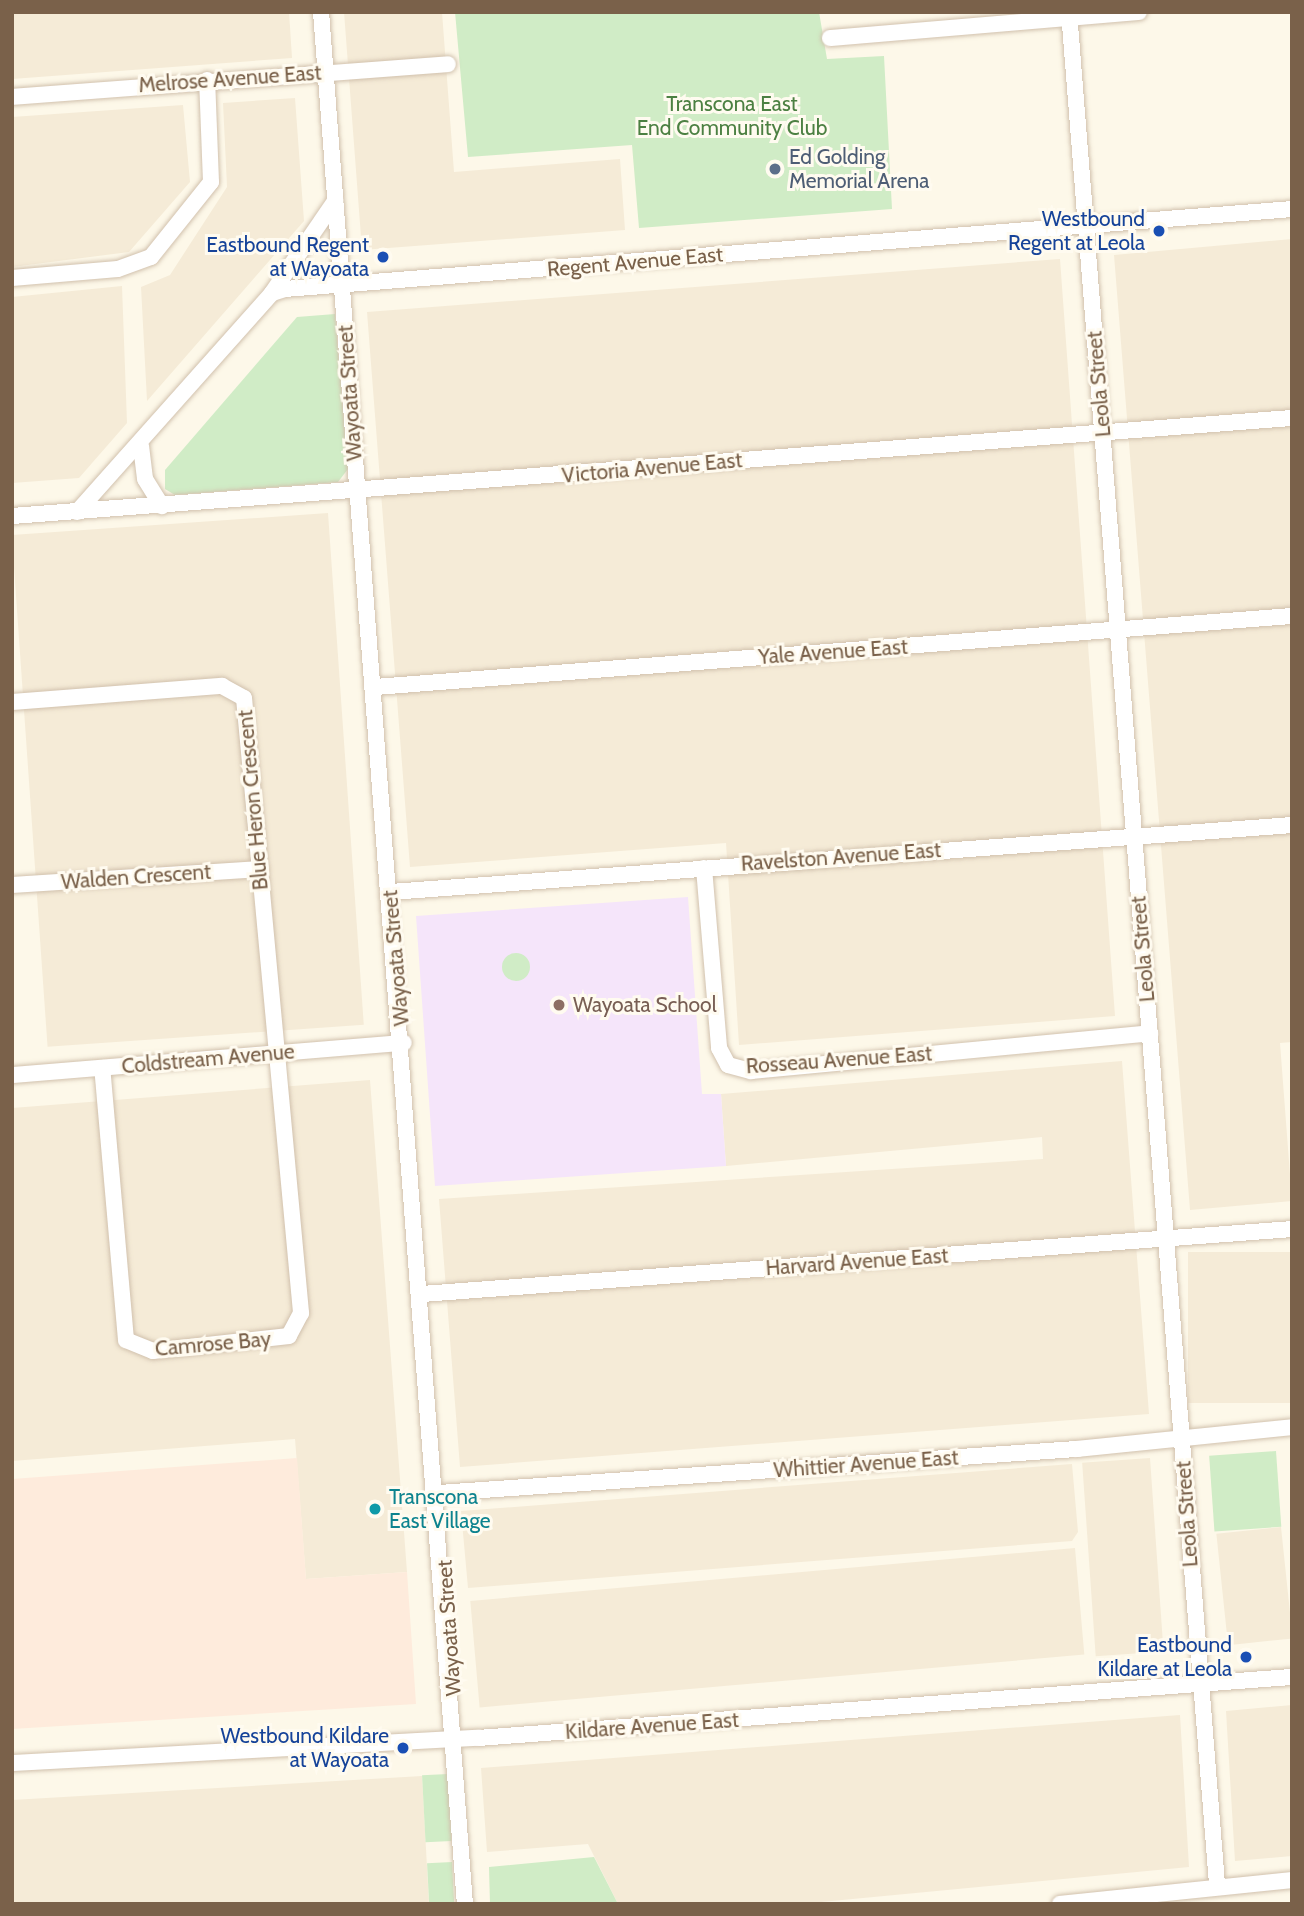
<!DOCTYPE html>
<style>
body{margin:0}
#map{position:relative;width:1304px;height:1916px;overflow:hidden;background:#fdf8e9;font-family:Cabin,sans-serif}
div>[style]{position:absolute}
.residential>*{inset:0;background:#f5ebd7;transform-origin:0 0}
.commercial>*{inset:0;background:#feebdc}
.education>*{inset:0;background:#f5e5fa}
.green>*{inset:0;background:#d0ecc6;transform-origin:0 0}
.round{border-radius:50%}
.roads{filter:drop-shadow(0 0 2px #d1c1ad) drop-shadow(0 0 2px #d1c1ad)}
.minor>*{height:16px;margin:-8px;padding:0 8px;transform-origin:8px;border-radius:8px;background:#fff}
.dots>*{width:19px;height:19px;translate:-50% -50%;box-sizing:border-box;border:4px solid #fffbf0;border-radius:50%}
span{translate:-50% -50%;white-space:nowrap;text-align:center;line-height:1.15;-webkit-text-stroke:6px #fffbf0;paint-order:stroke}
.street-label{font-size:21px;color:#7a614a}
.park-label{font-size:21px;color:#4c8042}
.service-label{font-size:21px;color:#4e5e75}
.left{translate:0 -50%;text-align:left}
.transit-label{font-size:21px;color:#164399}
.right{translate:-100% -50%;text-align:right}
.education-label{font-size:21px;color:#785e54}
.culture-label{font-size:21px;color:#0d838f}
.frame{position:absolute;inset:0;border:14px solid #7a614a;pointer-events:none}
</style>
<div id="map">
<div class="residential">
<div style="clip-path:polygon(12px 12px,289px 12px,292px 58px,12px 79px)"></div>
<div style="clip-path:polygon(344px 12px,442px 12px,454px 172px,620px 159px,625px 230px,362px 250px)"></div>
<div style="clip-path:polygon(295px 98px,304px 221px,147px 401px,141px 287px,170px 275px,227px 187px,223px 103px)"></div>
<div style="clip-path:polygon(183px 105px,190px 182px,129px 252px,12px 267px,12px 117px)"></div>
<div style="clip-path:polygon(1292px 239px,1292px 1042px,1280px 1043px,1292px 1201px,1190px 1210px,1114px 255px)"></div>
<div style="clip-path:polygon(1060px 259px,1115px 1016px,739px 1045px,726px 843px,410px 867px,367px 312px)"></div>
<div style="clip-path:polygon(122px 286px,127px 423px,79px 478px,12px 483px,12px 297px)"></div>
<div style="left:328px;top:513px;width:513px;height:317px;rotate:86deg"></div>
<div style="clip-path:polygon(1122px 1061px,1149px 1414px,460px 1467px,439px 1199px,1043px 1159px,1042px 1137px,726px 1166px,721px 1094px)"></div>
<div style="clip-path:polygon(370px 1080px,407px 1572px,306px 1579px,295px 1439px,12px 1461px,12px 1108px)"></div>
<div style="left:1292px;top:1252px;width:151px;height:104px;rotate:90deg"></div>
<div style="left:1150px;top:1458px;width:194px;height:68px;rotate:86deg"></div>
<div style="clip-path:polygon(1072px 1464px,1078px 1532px,1072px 1541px,468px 1588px,461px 1511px)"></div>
<div style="left:1281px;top:1527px;width:112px;height:65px;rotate:84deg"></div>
<div style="left:1075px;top:1548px;width:107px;height:607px;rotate:85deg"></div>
<div style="clip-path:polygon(1292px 1705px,1292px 1856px,1235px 1861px,1226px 1711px)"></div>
<div style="clip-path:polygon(1180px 1715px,1189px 1867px,800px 1904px,618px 1904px,588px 1844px,487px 1852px,481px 1768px)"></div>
<div style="clip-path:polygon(422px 1776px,429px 1904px,12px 1904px,12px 1800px)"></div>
</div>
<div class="commercial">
<div style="clip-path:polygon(297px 1458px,306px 1579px,407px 1572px,416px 1704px,12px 1729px,12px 1479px)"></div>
</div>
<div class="education">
<div style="clip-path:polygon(688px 897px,702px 1094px,721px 1094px,726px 1166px,435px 1186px,416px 916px)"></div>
</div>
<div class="green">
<div style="clip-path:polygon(455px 12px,819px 12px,827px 59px,884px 56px,892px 209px,639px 228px,632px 145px,468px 157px)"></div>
<div style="clip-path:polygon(335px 314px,348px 469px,338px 482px,175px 495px,165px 489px,165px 470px,297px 317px)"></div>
<div class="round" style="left:502px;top:953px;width:28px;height:28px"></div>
<div style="left:1276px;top:1451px;width:76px;height:67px;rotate:86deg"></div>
<div style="left:448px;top:1774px;width:67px;height:26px;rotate:87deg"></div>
<div style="clip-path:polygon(594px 1857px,618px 1904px,490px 1904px,489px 1867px)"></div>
<div style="left:452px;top:1862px;width:42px;height:25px;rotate:87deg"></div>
</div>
<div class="roads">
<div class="minor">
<div style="left:321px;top:12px;width:1897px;rotate:85.65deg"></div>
<div style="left:1069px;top:12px;width:1880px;rotate:85.48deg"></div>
<div style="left:830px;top:38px;width:310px;rotate:-4.8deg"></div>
<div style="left:12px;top:97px;width:437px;rotate:-4.3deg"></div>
<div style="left:12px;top:278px;width:106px;rotate:-4.9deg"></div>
<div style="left:118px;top:269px;width:35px;rotate:-20deg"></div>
<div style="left:151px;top:257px;width:96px;rotate:-51.3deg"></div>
<div style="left:211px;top:182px;width:102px;rotate:-92.2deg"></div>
<div style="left:272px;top:293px;width:112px;rotate:-55.6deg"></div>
<div style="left:141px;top:446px;width:33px;rotate:83deg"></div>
<div style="left:145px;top:479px;width:32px;rotate:58deg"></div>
<div style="left:77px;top:512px;width:293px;rotate:-48.3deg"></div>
<div style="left:272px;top:293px;width:14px;rotate:-17deg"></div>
<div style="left:285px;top:289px;width:1010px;rotate:-4.54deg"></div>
<div style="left:12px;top:516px;width:1284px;rotate:-4.38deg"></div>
<div style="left:375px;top:687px;width:920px;rotate:-4.43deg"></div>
<div style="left:12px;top:702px;width:211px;rotate:-4.4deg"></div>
<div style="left:222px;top:686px;width:25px;rotate:29deg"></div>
<div style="left:244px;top:698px;width:618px;rotate:84.7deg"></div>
<div style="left:301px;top:1313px;width:26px;rotate:118deg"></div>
<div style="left:289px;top:1336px;width:137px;rotate:173.7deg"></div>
<div style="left:153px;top:1351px;width:29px;rotate:-158deg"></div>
<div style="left:126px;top:1340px;width:273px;rotate:-95deg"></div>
<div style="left:704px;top:868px;width:181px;rotate:85.2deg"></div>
<div style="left:719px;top:1048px;width:19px;rotate:62deg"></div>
<div style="left:728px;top:1065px;width:24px;rotate:15deg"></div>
<div style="left:751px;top:1071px;width:401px;rotate:-5.4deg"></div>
<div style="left:12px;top:885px;width:249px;rotate:-3.7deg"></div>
<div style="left:391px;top:892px;width:903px;rotate:-4.25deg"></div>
<div style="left:12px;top:1075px;width:393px;rotate:-4.7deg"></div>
<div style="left:422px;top:1294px;width:872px;rotate:-4.27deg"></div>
<div style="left:439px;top:1493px;width:640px;rotate:-3.95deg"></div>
<div style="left:1077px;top:1449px;width:216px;rotate:-5.8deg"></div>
<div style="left:12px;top:1763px;width:467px;rotate:-3.1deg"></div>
<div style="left:478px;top:1738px;width:816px;rotate:-4.29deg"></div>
<div style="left:1060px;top:1904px;width:233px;rotate:-5.9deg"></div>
</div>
</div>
<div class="dots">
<div style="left:775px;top:169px;background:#5c6f8a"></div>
<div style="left:1159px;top:231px;background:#1a4fb4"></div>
<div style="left:383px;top:257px;background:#1a4fb4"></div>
<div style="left:559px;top:1005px;background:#8d6e63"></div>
<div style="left:375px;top:1509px;background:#0f9aa8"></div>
<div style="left:1246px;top:1657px;background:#1a4fb4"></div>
<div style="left:403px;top:1748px;background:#1a4fb4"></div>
</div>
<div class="street-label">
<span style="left:230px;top:79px;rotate:-4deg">Melrose Avenue East</span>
<span style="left:635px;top:262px;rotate:-5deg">Regent Avenue East</span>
<span style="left:1099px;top:384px;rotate:-95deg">Leola Street</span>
<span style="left:350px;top:393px;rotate:-94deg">Wayoata Street</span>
<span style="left:652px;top:468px;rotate:-5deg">Victoria Avenue East</span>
<span style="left:833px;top:652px;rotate:-4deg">Yale Avenue East</span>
<span style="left:253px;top:800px;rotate:-95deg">Blue Heron Crescent</span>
<span style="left:841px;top:857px;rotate:-4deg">Ravelston Avenue East</span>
<span style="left:136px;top:877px;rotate:-4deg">Walden Crescent</span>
<span style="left:1143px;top:949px;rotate:-95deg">Leola Street</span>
<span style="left:396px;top:958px;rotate:-95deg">Wayoata Street</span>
<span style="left:208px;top:1059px;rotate:-5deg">Coldstream Avenue</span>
<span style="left:839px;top:1060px;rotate:-4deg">Rosseau Avenue East</span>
<span style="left:857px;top:1262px;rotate:-4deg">Harvard Avenue East</span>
<span style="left:213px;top:1344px;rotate:-5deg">Camrose Bay</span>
<span style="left:866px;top:1464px;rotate:-4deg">Whittier Avenue East</span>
<span style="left:1187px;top:1514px;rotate:-94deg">Leola Street</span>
<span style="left:449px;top:1628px;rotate:-94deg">Wayoata Street</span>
<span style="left:652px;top:1726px;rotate:-4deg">Kildare Avenue East</span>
</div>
<div class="park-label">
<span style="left:732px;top:116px">Transcona East<br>End Community Club</span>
</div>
<div class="service-label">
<span class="left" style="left:789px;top:169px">Ed Golding<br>Memorial Arena</span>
</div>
<div class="transit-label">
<span class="right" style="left:1145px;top:231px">Westbound<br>Regent at Leola</span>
<span class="right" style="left:369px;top:257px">Eastbound Regent<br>at Wayoata</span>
<span class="right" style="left:1232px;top:1657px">Eastbound<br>Kildare at Leola</span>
<span class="right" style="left:389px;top:1748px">Westbound Kildare<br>at Wayoata</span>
</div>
<div class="education-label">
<span class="left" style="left:573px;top:1005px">Wayoata School</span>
</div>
<div class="culture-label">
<span class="left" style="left:389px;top:1509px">Transcona<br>East Village</span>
</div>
<div class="frame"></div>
</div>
